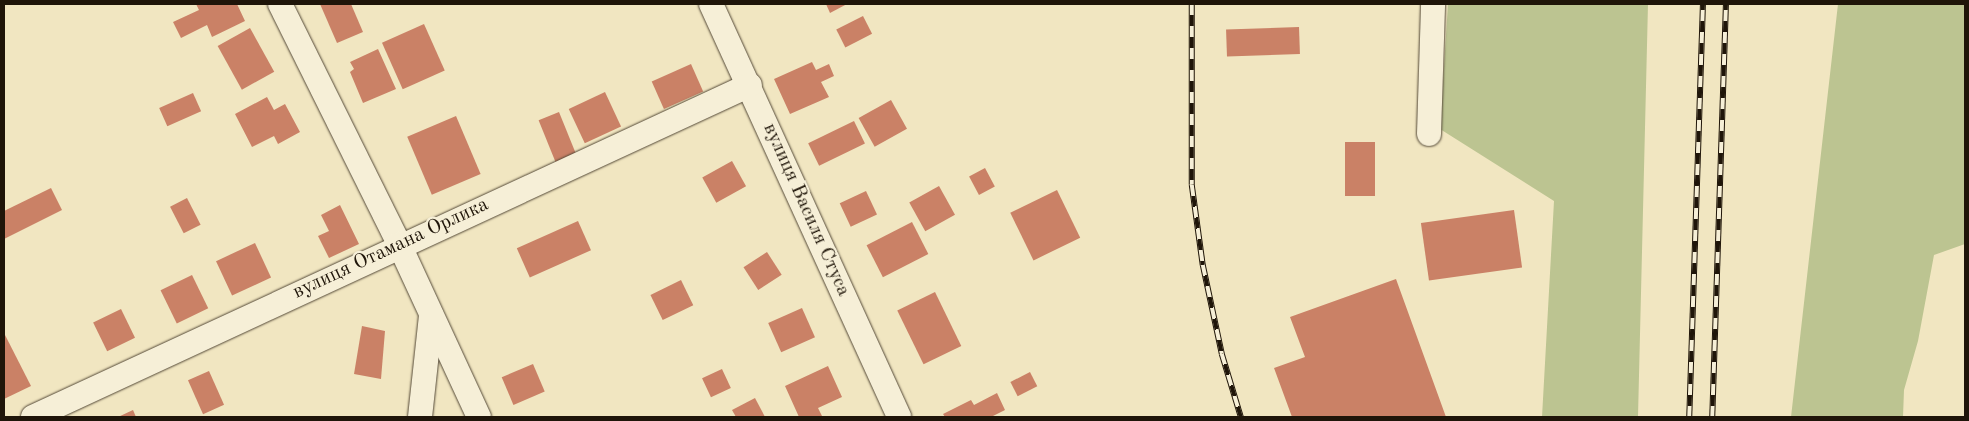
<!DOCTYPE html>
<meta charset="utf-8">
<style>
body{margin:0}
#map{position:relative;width:1969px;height:421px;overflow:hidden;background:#f1e6c1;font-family:"Old Standard TT",serif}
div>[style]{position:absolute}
.green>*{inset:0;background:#bcc491}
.building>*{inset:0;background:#ca8166;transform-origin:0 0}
.roads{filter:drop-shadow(0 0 1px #544937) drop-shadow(0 0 1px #544937)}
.minor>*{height:24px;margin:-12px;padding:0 12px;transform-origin:12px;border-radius:12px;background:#f6efd7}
.rail>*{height:5.5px;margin-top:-2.75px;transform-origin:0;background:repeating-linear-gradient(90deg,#f6efd7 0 11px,#1f1509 0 22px);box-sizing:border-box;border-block:1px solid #1f1509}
span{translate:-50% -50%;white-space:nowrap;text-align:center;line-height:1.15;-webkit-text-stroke:4.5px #f6efd7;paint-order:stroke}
.street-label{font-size:20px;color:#1f1509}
.frame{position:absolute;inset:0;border:5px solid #1f1509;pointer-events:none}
</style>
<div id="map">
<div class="green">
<div style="clip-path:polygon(1448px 4px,1648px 4px,1638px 417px,1542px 417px,1554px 201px,1440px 129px)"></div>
<div style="clip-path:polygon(1838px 4px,1965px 4px,1965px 244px,1934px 255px,1918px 341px,1904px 390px,1903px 417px,1791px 417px)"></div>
</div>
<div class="building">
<div style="clip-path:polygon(196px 4px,237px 4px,245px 21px,212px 37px,207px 25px,181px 38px,173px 22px,199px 10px)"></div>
<div style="clip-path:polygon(320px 4px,351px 4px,363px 32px,337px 43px)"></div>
<div style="clip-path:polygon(826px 4px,847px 4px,830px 13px)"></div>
<div style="left:863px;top:16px;width:20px;height:30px;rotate:63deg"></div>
<div style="left:424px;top:24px;width:51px;height:46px;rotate:66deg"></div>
<div style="left:1299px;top:27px;width:27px;height:73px;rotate:88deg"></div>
<div style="left:250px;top:28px;width:50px;height:37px;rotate:61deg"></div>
<div style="clip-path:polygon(378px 49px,396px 89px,363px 103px,350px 72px,354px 69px,350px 62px)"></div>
<div style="clip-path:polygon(812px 62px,816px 70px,829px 64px,834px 76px,821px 82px,829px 97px,790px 114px,774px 79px)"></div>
<div style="left:691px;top:64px;width:30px;height:43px;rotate:66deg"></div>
<div style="left:605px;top:92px;width:38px;height:40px;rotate:65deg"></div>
<div style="left:193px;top:93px;width:20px;height:37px;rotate:66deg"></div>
<div style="clip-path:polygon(267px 97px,274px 110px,285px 104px,300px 132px,278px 144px,274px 136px,252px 147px,235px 114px)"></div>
<div style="left:891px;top:100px;width:33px;height:37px;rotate:61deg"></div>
<div style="left:559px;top:112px;width:50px;height:22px;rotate:68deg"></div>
<div style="left:456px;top:116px;width:63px;height:53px;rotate:67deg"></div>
<div style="left:854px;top:121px;width:25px;height:51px;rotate:64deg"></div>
<div style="left:1345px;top:142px;width:30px;height:54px"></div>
<div style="left:732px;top:161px;width:29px;height:34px;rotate:61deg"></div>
<div style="left:985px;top:168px;width:21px;height:18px;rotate:62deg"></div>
<div style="left:939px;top:186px;width:33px;height:34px;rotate:61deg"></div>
<div style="clip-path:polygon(51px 188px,62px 210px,4px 239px,4px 211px)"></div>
<div style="left:1057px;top:190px;width:53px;height:52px;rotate:64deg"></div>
<div style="left:866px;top:191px;width:26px;height:29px;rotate:65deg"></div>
<div style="left:187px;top:198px;width:30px;height:19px;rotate:63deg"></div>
<div style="clip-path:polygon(340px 205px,359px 244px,329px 258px,318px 236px,329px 231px,321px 215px)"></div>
<div style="left:1514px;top:210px;width:58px;height:94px;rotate:82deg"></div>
<div style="left:578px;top:221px;width:32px;height:67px;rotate:66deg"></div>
<div style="left:912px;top:222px;width:36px;height:51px;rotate:63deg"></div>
<div style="left:255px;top:243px;width:38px;height:43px;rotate:65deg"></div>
<div style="left:767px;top:252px;width:27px;height:28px;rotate:57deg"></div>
<div style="left:192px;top:275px;width:37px;height:35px;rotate:64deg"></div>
<div style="clip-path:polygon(1396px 279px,1446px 417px,1292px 417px,1274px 368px,1305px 357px,1290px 317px)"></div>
<div style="left:681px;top:280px;width:28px;height:34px;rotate:64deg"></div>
<div style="left:935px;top:292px;width:60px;height:42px;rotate:64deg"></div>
<div style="left:802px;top:308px;width:32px;height:37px;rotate:66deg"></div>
<div style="left:121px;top:309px;width:32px;height:31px;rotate:64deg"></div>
<div style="clip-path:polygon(362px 326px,385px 331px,381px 379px,354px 374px)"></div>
<div style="clip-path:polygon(4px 333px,31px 386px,4px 399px)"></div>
<div style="left:533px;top:364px;width:30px;height:34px;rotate:67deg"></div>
<div style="clip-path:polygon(828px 366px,842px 397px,818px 408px,822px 416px,818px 417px,799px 417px,785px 386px)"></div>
<div style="left:722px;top:369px;width:21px;height:22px;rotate:65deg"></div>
<div style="left:209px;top:371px;width:37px;height:23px;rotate:66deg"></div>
<div style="left:1030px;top:372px;width:16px;height:22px;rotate:63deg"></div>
<div style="clip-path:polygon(997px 393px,1005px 410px,991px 417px,945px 417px,943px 414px,971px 400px,974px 405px)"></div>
<div style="clip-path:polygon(755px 398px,765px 417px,736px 417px,732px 410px)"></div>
<div style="clip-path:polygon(133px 410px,136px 417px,118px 417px)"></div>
</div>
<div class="roads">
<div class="minor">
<div style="left:280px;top:4px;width:268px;rotate:63.6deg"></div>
<div style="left:399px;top:244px;width:191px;rotate:65.2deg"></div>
<div style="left:711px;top:4px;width:454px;rotate:65.5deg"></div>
<div style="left:1429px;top:134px;width:130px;rotate:-88.2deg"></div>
<div style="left:33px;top:417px;width:790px;rotate:-24.85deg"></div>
<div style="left:420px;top:417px;width:103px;rotate:-83.8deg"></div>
</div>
</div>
<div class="rail">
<div style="left:1192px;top:4px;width:181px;rotate:90deg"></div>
<div style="left:1192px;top:185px;width:81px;rotate:82.2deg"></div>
<div style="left:1203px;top:265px;width:91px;rotate:77.9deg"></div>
<div style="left:1222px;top:354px;width:66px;rotate:73.2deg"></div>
<div style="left:1689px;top:417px;width:413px;rotate:-88.1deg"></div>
<div style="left:1712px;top:417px;width:413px;rotate:-88.1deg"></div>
</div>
<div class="street-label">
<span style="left:806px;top:210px;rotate:66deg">вулиця Василя Стуса</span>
<span style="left:391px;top:249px;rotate:-25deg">вулиця Отамана Орлика</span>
</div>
<div class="frame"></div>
</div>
